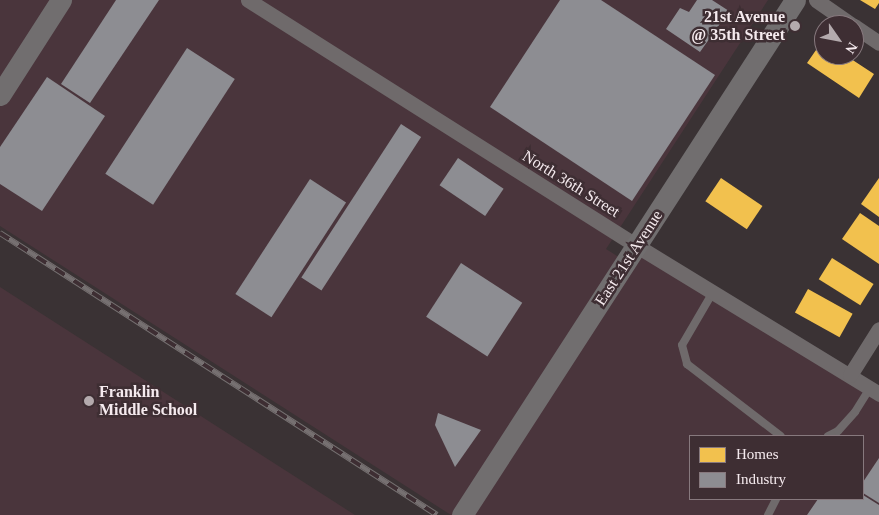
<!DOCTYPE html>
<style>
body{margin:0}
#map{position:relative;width:879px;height:515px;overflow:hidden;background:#3a3234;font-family:Georgia,serif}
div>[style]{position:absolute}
.built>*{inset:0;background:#4a353c}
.homes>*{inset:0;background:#f2c14e;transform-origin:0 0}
.industry>*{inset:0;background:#8d8d92;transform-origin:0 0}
.lane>*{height:8px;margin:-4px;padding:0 4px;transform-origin:4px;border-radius:4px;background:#6f6a6b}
.street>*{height:15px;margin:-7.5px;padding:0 7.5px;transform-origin:7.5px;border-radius:7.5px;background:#6f6a6b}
.secondary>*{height:21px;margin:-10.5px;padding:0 10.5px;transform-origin:10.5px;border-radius:10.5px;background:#716e6f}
.rail>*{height:5.5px;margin-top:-2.75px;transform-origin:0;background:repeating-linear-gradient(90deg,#3e2e33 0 11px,#767071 0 22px);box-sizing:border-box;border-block:1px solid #767071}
.dots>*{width:14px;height:14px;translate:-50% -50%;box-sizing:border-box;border:2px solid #3e2e33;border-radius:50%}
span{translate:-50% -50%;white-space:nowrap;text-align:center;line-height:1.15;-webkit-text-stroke:5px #3e2e33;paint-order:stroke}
.poi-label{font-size:16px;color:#f5eaee;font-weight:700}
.right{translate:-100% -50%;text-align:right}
.left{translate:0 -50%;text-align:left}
.street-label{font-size:16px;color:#f5eaee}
.legend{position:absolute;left:689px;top:435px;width:175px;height:65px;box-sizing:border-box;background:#3e2e33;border:1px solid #87797e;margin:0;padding:6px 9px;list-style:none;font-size:15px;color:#f5eaee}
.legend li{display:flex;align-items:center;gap:10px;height:25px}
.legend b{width:25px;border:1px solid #87797e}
.north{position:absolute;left:814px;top:15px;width:50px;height:50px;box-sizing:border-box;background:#3e2e33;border:1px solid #87797e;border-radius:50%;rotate:123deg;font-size:14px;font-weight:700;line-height:20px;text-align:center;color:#f5eaee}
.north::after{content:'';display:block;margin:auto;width:18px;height:22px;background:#b4aaad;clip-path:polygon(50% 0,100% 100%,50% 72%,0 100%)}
</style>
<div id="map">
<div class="built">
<div style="clip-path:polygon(evenodd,0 0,768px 0,606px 249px,633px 266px,641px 255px,879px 401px,879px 515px,451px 515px,0 226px,0 0,690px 436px,863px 436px,863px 499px,690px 499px,690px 436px)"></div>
<div style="clip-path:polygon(0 287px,355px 515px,0 515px)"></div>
</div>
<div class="homes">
<div style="clip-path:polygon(860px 0,879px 0,879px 3px,875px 9px)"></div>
<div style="clip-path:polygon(823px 40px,824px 55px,845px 55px,874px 74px,859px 98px,807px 63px)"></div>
<div style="left:721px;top:178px;width:50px;height:28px;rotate:34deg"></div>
<div style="clip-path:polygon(879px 178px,879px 217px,861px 204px)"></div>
<div style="clip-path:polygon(860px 213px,879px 226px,879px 264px,842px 239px)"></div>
<div style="left:832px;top:258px;width:49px;height:25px;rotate:32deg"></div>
<div style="left:808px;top:289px;width:51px;height:27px;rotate:29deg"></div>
</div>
<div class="industry">
<div style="clip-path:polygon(116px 0,159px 0,90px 103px,61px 84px)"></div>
<div style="clip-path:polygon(560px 0,601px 0,715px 75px,632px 201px,490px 107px)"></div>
<div style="clip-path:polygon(697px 0,712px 0,729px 11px,700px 52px,666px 29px,680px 8px,689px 12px)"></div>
<div style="left:187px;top:48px;width:57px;height:150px;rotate:33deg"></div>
<div style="clip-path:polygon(47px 77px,105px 116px,42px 211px,0 184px,0 147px)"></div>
<div style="left:401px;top:124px;width:24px;height:183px;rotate:33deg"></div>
<div style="left:458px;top:158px;width:55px;height:33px;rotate:34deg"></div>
<div style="left:310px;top:179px;width:43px;height:137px;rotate:33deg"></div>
<div style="left:461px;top:263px;width:73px;height:64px;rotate:33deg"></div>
<div style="clip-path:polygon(438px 413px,481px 430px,455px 467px,435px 425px)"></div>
<div style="clip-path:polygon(879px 458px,879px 503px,863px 493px,863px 482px)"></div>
<div style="clip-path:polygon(863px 495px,879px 505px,879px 515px,807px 515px,818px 499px,863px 499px)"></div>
</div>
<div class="lane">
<div style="left:713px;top:292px;width:61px;rotate:120.3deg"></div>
<div style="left:682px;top:345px;width:20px;rotate:75deg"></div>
<div style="left:687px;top:364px;width:118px;rotate:37.5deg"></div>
<div style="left:828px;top:436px;width:11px;rotate:-27deg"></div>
<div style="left:838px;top:431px;width:25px;rotate:-48deg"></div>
<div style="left:855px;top:412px;width:28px;rotate:-58deg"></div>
<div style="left:768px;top:515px;width:18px;rotate:-63deg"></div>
</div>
<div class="street">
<div style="left:248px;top:0;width:460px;rotate:32.3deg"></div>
<div style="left:637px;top:246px;width:284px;rotate:31.4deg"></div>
<div style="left:816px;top:0;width:44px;rotate:34.8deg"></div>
<div style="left:854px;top:26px;width:30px;rotate:34deg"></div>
<div style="left:850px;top:375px;width:54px;rotate:-57.8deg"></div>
</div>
<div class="secondary">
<div style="left:0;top:95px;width:113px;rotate:-57.3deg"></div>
<div style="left:462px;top:515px;width:613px;rotate:-57.11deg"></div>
</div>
<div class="rail">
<div style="left:0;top:233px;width:520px;rotate:32.83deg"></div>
</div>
<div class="dots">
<div style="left:795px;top:26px;background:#b4aaad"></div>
<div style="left:89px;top:401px;background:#b4aaad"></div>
</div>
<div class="poi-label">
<span class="right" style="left:785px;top:26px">21st Avenue<br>@ 35th Street</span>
<span class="left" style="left:99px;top:401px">Franklin<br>Middle School</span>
</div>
<div class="street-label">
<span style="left:571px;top:184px;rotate:32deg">North 36th Street</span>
<span style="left:629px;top:258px;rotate:-57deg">East 21st Avenue</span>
</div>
<ul class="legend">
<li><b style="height:14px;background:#f2c14e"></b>Homes</li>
<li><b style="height:14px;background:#8d8d92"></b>Industry</li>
</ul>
<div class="north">N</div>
</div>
